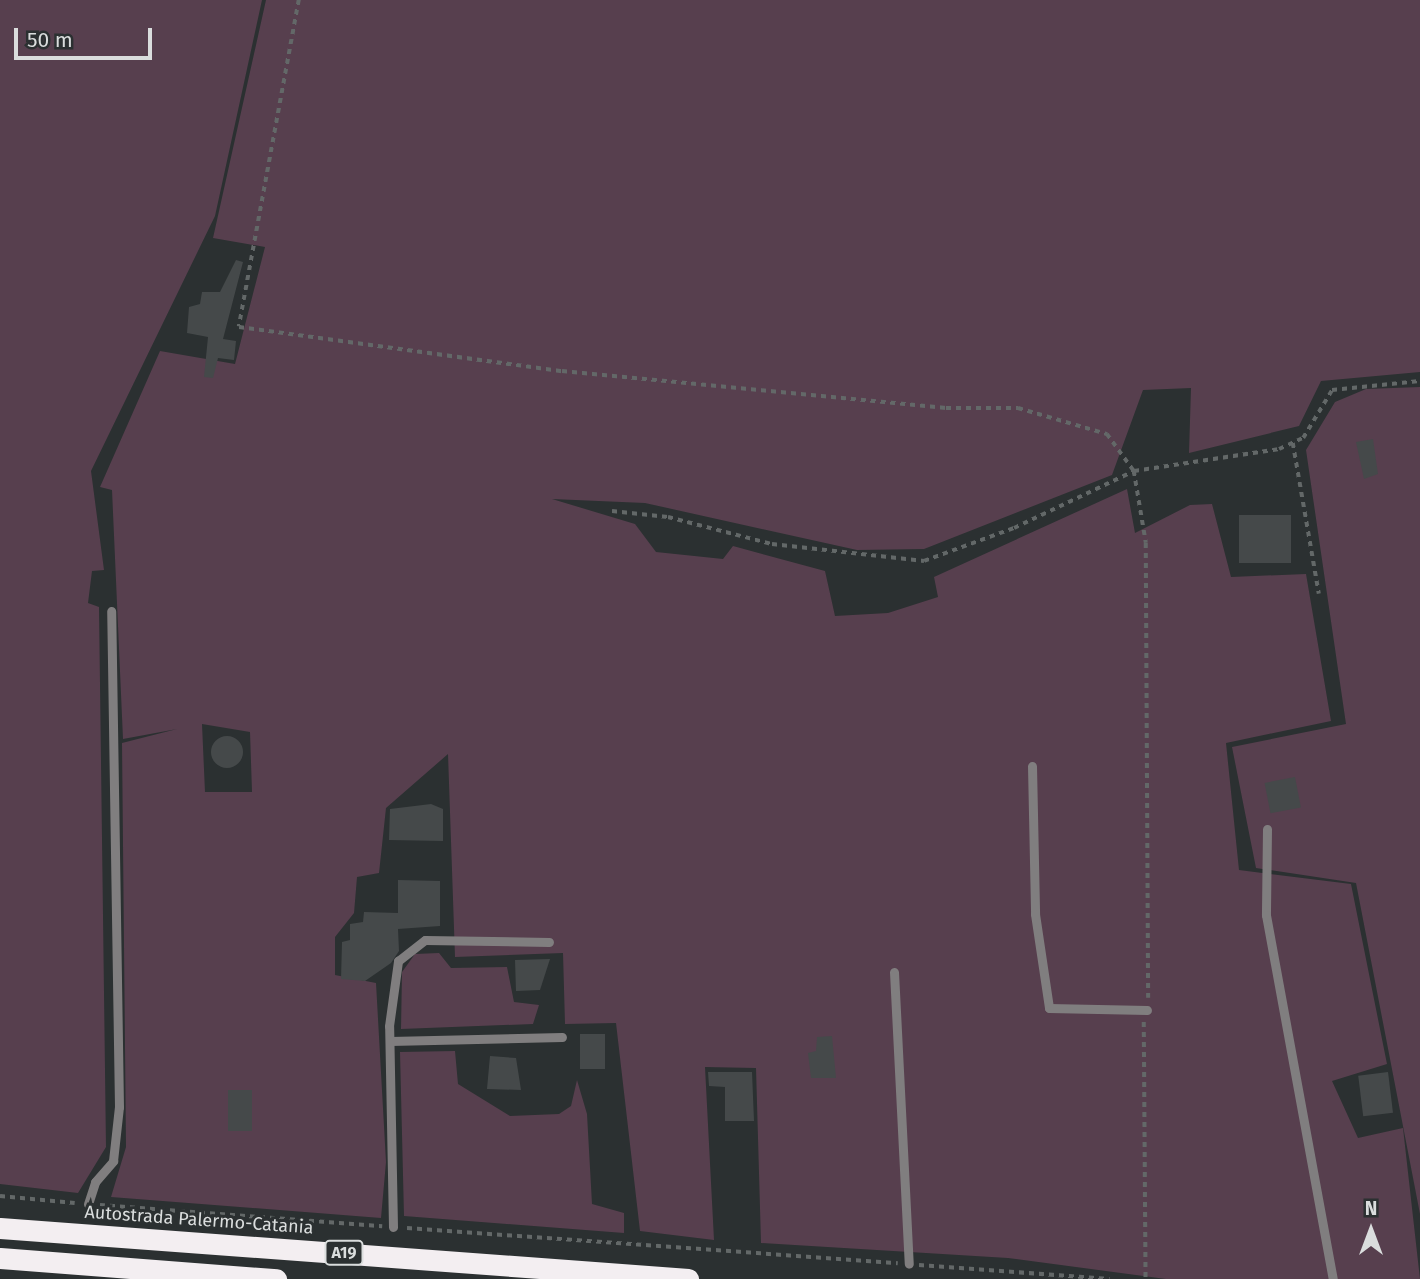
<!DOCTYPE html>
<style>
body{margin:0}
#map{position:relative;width:1420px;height:1279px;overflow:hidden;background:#2b3031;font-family:"Fira Sans",sans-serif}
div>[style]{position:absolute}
.green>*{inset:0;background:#573f4e}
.building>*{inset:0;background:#45494a;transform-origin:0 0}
.round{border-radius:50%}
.path>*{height:3.5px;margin-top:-1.75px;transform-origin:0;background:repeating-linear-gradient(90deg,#636868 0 5px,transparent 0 10px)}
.lane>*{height:9px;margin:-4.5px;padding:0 4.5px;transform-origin:4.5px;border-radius:4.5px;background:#807e7f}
.highway>*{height:21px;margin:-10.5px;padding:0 10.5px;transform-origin:10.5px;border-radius:10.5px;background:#f3eef1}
span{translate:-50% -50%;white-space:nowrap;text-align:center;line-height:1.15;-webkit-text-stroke:6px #2b3031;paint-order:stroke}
.shield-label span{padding:2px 5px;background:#2b3031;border:2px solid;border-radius:5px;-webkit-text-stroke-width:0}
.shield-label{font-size:16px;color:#dadddd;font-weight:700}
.street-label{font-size:18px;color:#dadddd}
.north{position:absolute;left:1336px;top:1195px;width:70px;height:70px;-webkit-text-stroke:5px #2b3031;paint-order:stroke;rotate:0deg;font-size:19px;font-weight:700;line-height:28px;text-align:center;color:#dadddd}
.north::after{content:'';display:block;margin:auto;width:24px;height:32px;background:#dadddd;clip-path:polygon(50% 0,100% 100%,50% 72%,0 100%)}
.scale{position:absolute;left:14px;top:28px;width:138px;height:32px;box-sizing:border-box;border:4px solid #dadddd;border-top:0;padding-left:9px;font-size:21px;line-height:24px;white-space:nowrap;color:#dadddd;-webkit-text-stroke:5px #2b3031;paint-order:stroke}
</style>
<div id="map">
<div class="green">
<div style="clip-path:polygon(0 0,262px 0,215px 216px,91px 471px,104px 570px,92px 571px,88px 603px,99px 607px,106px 1147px,78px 1193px,0 1184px)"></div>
<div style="clip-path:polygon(evenodd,266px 0,1420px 0,1420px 372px,1321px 381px,1299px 426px,1189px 453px,1191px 388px,1143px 390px,1112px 475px,924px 549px,857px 550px,645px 503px,552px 499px,635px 524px,656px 552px,723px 559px,733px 546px,825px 571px,835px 616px,888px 613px,938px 597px,934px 577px,1127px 489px,1135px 533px,1190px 505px,1212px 504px,1231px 577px,1306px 574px,1331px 721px,1226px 743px,1239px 870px,1351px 884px,1387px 1064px,1332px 1081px,1358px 1138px,1403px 1128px,1420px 1279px,1166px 1279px,1008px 1258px,761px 1243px,756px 1068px,705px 1067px,714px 1240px,640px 1231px,616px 1023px,565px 1024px,563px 953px,455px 957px,448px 754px,386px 808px,379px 873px,357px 877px,354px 913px,335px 937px,335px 975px,376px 983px,386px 1162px,381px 1218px,111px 1197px,126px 1147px,122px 743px,177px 729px,123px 739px,112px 490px,100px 487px,160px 351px,235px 364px,265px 247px,213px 238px,266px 0,202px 724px,250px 732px,252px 792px,205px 792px,202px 724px)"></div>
<div style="clip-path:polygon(1420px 387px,1420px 1214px,1356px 883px,1256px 868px,1232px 747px,1346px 724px,1306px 450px,1335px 402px,1366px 389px)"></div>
<div style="clip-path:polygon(439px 953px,451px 968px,507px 967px,514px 1002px,539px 1005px,533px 1024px,401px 1029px,402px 972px,415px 954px)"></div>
<div style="clip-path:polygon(455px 1051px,458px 1084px,510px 1116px,559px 1114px,571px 1106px,577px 1080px,587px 1114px,592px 1204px,624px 1213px,624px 1233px,404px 1216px,400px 1052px)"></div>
</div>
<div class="building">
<div style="clip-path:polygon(236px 260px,243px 262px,223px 339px,236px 341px,234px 360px,218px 358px,213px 378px,204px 377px,208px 337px,187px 333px,189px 307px,200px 304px,202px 292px,220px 292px)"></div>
<div style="clip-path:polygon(1373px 439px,1378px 474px,1364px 479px,1356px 442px)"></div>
<div style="left:1239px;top:515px;width:52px;height:48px"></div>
<div class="round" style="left:211px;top:736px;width:32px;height:32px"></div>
<div style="left:1295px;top:777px;width:31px;height:31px;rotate:79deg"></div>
<div style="clip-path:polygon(431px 804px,443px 809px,443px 841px,389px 840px,390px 809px)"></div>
<div style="clip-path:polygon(398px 880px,440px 881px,440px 926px,398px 929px,399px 951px,391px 963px,365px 981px,341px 979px,342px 942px,350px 940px,350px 924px,363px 922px,364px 912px,398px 913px)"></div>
<div style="clip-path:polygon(550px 959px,540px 990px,516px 991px,515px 960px)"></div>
<div style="left:580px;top:1034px;width:25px;height:35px"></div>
<div style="clip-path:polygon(832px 1036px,836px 1078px,811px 1078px,808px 1053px,816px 1051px,817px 1037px)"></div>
<div style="clip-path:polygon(490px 1056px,516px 1058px,521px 1090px,487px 1089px)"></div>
<div style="clip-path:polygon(708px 1072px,752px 1072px,754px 1121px,725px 1121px,725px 1087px,709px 1086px)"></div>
<div style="left:1388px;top:1072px;width:41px;height:30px;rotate:83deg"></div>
<div style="left:228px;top:1090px;width:24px;height:41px"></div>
</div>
<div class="path">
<div style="left:299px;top:0;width:332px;rotate:100.4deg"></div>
<div style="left:239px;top:327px;width:326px;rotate:7.8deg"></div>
<div style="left:562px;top:371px;width:386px;rotate:5.5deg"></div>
<div style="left:946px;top:408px;width:72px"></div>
<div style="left:1018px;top:408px;width:93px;rotate:16.3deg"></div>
<div style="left:1107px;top:434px;width:46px;rotate:53.9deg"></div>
<div style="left:1134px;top:471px;width:73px;rotate:80.5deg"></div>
<div style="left:1146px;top:543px;width:455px;rotate:89.7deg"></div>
<div style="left:1293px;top:443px;width:153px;rotate:80.2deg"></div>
<div style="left:612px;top:511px;width:56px;rotate:6.1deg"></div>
<div style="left:668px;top:517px;width:107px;rotate:14.6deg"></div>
<div style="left:772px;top:544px;width:153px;rotate:6.4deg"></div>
<div style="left:924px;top:561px;width:96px;rotate:-20.1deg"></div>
<div style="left:1014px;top:528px;width:133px;rotate:-25.4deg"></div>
<div style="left:1134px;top:471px;width:147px;rotate:-8.6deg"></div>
<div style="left:1279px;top:449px;width:26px;rotate:-25deg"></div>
<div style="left:1303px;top:438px;width:56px;rotate:-58.9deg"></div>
<div style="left:1332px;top:390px;width:88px;rotate:-5.8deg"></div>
<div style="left:1144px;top:1022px;width:257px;rotate:89.6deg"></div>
<div style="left:0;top:1196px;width:75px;rotate:5.3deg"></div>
<div style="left:100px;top:1205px;width:283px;rotate:4.3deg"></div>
<div style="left:407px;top:1228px;width:492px;rotate:4.1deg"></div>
<div style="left:919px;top:1265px;width:191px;rotate:4.2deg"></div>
</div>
<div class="lane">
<div style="left:1032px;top:766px;width:148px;rotate:88.8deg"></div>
<div style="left:1035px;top:914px;width:95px;rotate:81.5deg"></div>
<div style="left:1049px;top:1008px;width:98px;rotate:1.2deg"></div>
<div style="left:1267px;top:829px;width:86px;rotate:90.7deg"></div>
<div style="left:1266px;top:915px;width:370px;rotate:79.6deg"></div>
<div style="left:894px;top:972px;width:292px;rotate:87.1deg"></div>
<div style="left:390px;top:1041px;width:172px;rotate:-1.3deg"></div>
<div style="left:88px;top:1204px;width:23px;rotate:-72deg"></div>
<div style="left:95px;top:1182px;width:28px;rotate:-49deg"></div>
<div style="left:113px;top:1161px;width:54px;rotate:-83.7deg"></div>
<div style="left:119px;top:1107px;width:496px;rotate:-90.9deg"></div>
<div style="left:393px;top:1227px;width:201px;rotate:-91.1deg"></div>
<div style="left:389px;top:1026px;width:66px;rotate:-82.1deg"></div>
<div style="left:398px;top:961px;width:34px;rotate:-38deg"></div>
<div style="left:425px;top:940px;width:124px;rotate:0.9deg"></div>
</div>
<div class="highway">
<div style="left:0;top:1228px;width:690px;rotate:4.24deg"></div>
<div style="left:0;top:1258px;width:277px;rotate:4.4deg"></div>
</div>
<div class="shield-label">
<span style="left:344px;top:1253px">A19</span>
</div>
<div class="street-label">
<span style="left:199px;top:1220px;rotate:4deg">Autostrada Palermo-Catania</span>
</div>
<div class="north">N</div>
<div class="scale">50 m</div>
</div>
